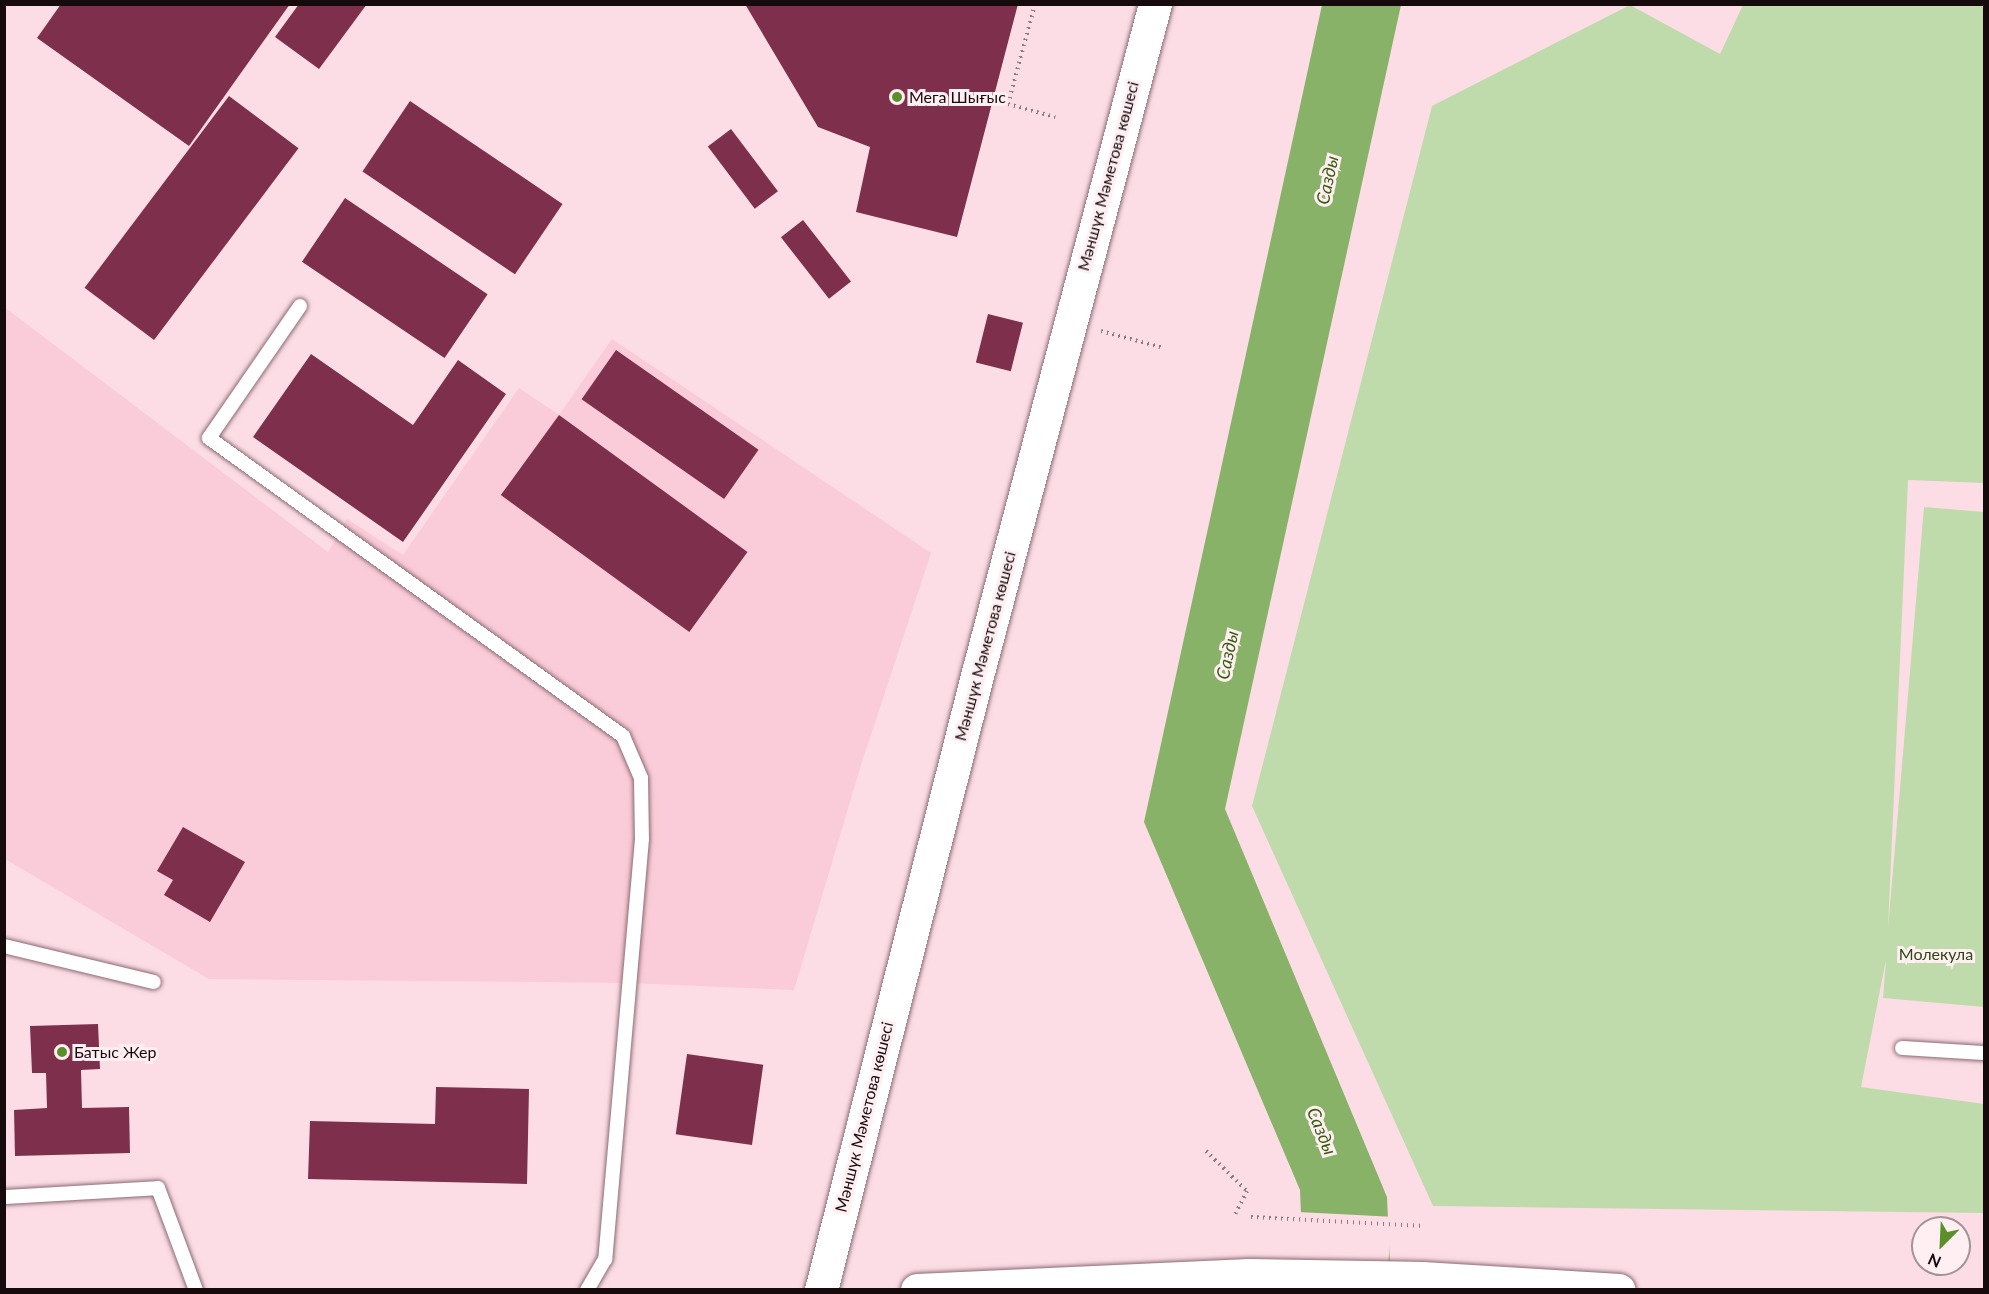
<!DOCTYPE html>
<meta charset="utf-8">
<style>
body{margin:0}
#map{position:relative;width:1989px;height:1294px;overflow:hidden;background:#fcdde5;font-family:Lato,sans-serif}
div>[style]{position:absolute}
.built>*{inset:0;background:#facbd8}
.green>*{inset:0;background:#bfdbac}
.water>*{inset:0;background:#87b267}
.pier>*{inset:0;background:#fcdde5;transform-origin:0 0}
.building>*{inset:0;background:#7e2f4b;transform-origin:0 0}
.path>*{height:4px;margin-top:-2px;transform-origin:0;background:repeating-linear-gradient(90deg,#8f797f 0 1.5px,transparent 0 6px)}
.roads{filter:drop-shadow(0 0 2px #8c6a73) drop-shadow(0 0 2px #8c6a73)}
.lane>*{height:14px;margin:-7px;padding:0 7px;transform-origin:7px;border-radius:7px;background:#fff}
.secondary>*{height:33px;margin:-16.5px;padding:0 16.5px;transform-origin:16.5px;border-radius:16.5px;background:#fff}
.highway>*{height:33px;margin:-16.5px;padding:0 16.5px;transform-origin:16.5px;border-radius:16.5px;background:#fff}
.dots>*{width:16px;height:16px;translate:-50% -50%;box-sizing:border-box;border:3px solid #ffeff3;border-radius:50%}
span{translate:-50% -50%;white-space:nowrap;text-align:center;line-height:1.15;-webkit-text-stroke:6px #ffeff3;paint-order:stroke}
.poi-label{font-size:16px;color:#160a0d}
.left{translate:0 -50%;text-align:left}
.street-label{font-size:16px;color:#160a0d}
.park-label{font-size:16px;color:#2c4812}
.water-label{font-size:18px;color:#375e0e;font-style:italic}
.frame{position:absolute;inset:0;border:6px solid #160a0d;pointer-events:none}
.north{position:absolute;left:1911px;top:1216px;width:60px;height:60px;box-sizing:border-box;background:#ffeff3;border:2px solid #a29397;border-radius:50%;rotate:204deg;font-size:16px;font-weight:700;line-height:24px;text-align:center;color:#160a0d}
.north::after{content:'';display:block;margin:auto;width:21px;height:27px;background:#5a8f29;clip-path:polygon(50% 0,100% 100%,50% 72%,0 100%)}
</style>
<div id="map">
<div class="built">
<div style="clip-path:polygon(4px 307px,328px 552px,347px 519px,403px 555px,519px 388px,559px 415px,612px 339px,931px 553px,861px 765px,794px 990px,629px 983px,209px 979px,5px 859px)"></div>
</div>
<div class="green">
<div style="clip-path:polygon(1630px 5px,1720px 54px,1743px 5px,1984px 5px,1984px 483px,1908px 480px,1888px 929px,1924px 507px,1984px 512px,1984px 1007px,1883px 998px,1886px 960px,1861px 1087px,1984px 1104px,1984px 1213px,1433px 1206px,1252px 806px,1432px 106px)"></div>
</div>
<div class="water">
<div style="clip-path:polygon(1322px 5px,1401px 5px,1225px 809px,1387px 1197px,1391px 1289px,1304px 1289px,1300px 1190px,1144px 822px)"></div>
</div>
<div class="pier">
<div style="left:1298px;top:1212px;width:93px;height:78px;rotate:3deg"></div>
</div>
<div class="building">
<div style="clip-path:polygon(61px 4px,290px 4px,189px 146px,37px 38px)"></div>
<div style="clip-path:polygon(299px 4px,367px 4px,319px 69px,275px 37px)"></div>
<div style="clip-path:polygon(745px 4px,1018px 4px,957px 237px,856px 212px,870px 147px,818px 127px)"></div>
<div style="left:229px;top:96px;width:87px;height:240px;rotate:37deg"></div>
<div style="left:410px;top:101px;width:184px;height:85px;rotate:34deg"></div>
<div style="left:731px;top:129px;width:78px;height:29px;rotate:53deg"></div>
<div style="left:345px;top:198px;width:172px;height:77px;rotate:34deg"></div>
<div style="left:803px;top:220px;width:78px;height:28px;rotate:52deg"></div>
<div style="left:988px;top:314px;width:36px;height:50px;rotate:14deg"></div>
<div style="left:616px;top:350px;width:174px;height:60px;rotate:35deg"></div>
<div style="clip-path:polygon(311px 354px,413px 425px,458px 360px,506px 394px,403px 542px,253px 437px)"></div>
<div style="left:559px;top:415px;width:233px;height:99px;rotate:36deg"></div>
<div style="clip-path:polygon(183px 827px,245px 862px,210px 922px,164px 895px,173px 880px,157px 871px)"></div>
<div style="clip-path:polygon(98px 1024px,100px 1069px,81px 1070px,82px 1108px,129px 1107px,130px 1153px,15px 1156px,14px 1110px,47px 1108px,46px 1073px,32px 1073px,30px 1026px)"></div>
<div style="left:687px;top:1054px;width:77px;height:81px;rotate:8deg"></div>
<div style="clip-path:polygon(436px 1087px,529px 1089px,527px 1184px,308px 1179px,310px 1121px,435px 1124px)"></div>
</div>
<div class="path">
<div style="left:1035px;top:4px;width:104px;rotate:105.1deg"></div>
<div style="left:1008px;top:104px;width:49px;rotate:15.5deg"></div>
<div style="left:1101px;top:331px;width:65px;rotate:15.1deg"></div>
<div style="left:1206px;top:1151px;width:57px;rotate:44.3deg"></div>
<div style="left:1247px;top:1191px;width:29px;rotate:117deg"></div>
<div style="left:1251px;top:1217px;width:173px;rotate:3deg"></div>
</div>
<div class="roads">
<div class="lane">
<div style="left:300px;top:306px;width:160px;rotate:124.6deg"></div>
<div style="left:209px;top:438px;width:510px;rotate:35.75deg"></div>
<div style="left:623px;top:736px;width:46px;rotate:66.8deg"></div>
<div style="left:641px;top:778px;width:61px;rotate:89.1deg"></div>
<div style="left:642px;top:839px;width:422px;rotate:95deg"></div>
<div style="left:605px;top:1259px;width:36px;rotate:120deg"></div>
<div style="left:4px;top:946px;width:154px;rotate:13.5deg"></div>
<div style="left:1902px;top:1048px;width:82px;rotate:3.5deg"></div>
<div style="left:4px;top:1197px;width:154px;rotate:-3.3deg"></div>
<div style="left:158px;top:1188px;width:109px;rotate:69.6deg"></div>
</div>
<div class="secondary">
<div style="left:821px;top:1290px;width:638px;rotate:-75.75deg"></div>
<div style="left:978px;top:672px;width:691px;rotate:-75.16deg"></div>
</div>
<div class="highway">
<div style="left:917px;top:1290px;width:332px;rotate:-2.6deg"></div>
<div style="left:1249px;top:1275px;width:173px;rotate:1deg"></div>
<div style="left:1422px;top:1278px;width:197px;rotate:3.5deg"></div>
</div>
</div>
<div class="dots">
<div style="left:897px;top:97px;background:#5a8f29"></div>
<div style="left:62px;top:1052px;background:#5a8f29"></div>
</div>
<div class="poi-label">
<span class="left" style="left:909px;top:97px">Мега Шығыс</span>
<span class="left" style="left:74px;top:1052px">Батыс Жер</span>
</div>
<div class="street-label">
<span style="left:1108px;top:176px;rotate:-75deg">Мәншүк Мәметова көшесі</span>
<span style="left:985px;top:646px;rotate:-75deg">Мәншүк Мәметова көшесі</span>
<span style="left:864px;top:1117px;rotate:-76deg">Мәншүк Мәметова көшесі</span>
</div>
<div class="park-label">
<span style="left:1936px;top:954px">Молекула</span>
</div>
<div class="water-label">
<span style="left:1327px;top:180px;rotate:-78deg">Сазды</span>
<span style="left:1227px;top:655px;rotate:-78deg">Сазды</span>
<span style="left:1322px;top:1131px;rotate:68deg">Сазды</span>
</div>
<div class="frame"></div>
<div class="north">N</div>
</div>
